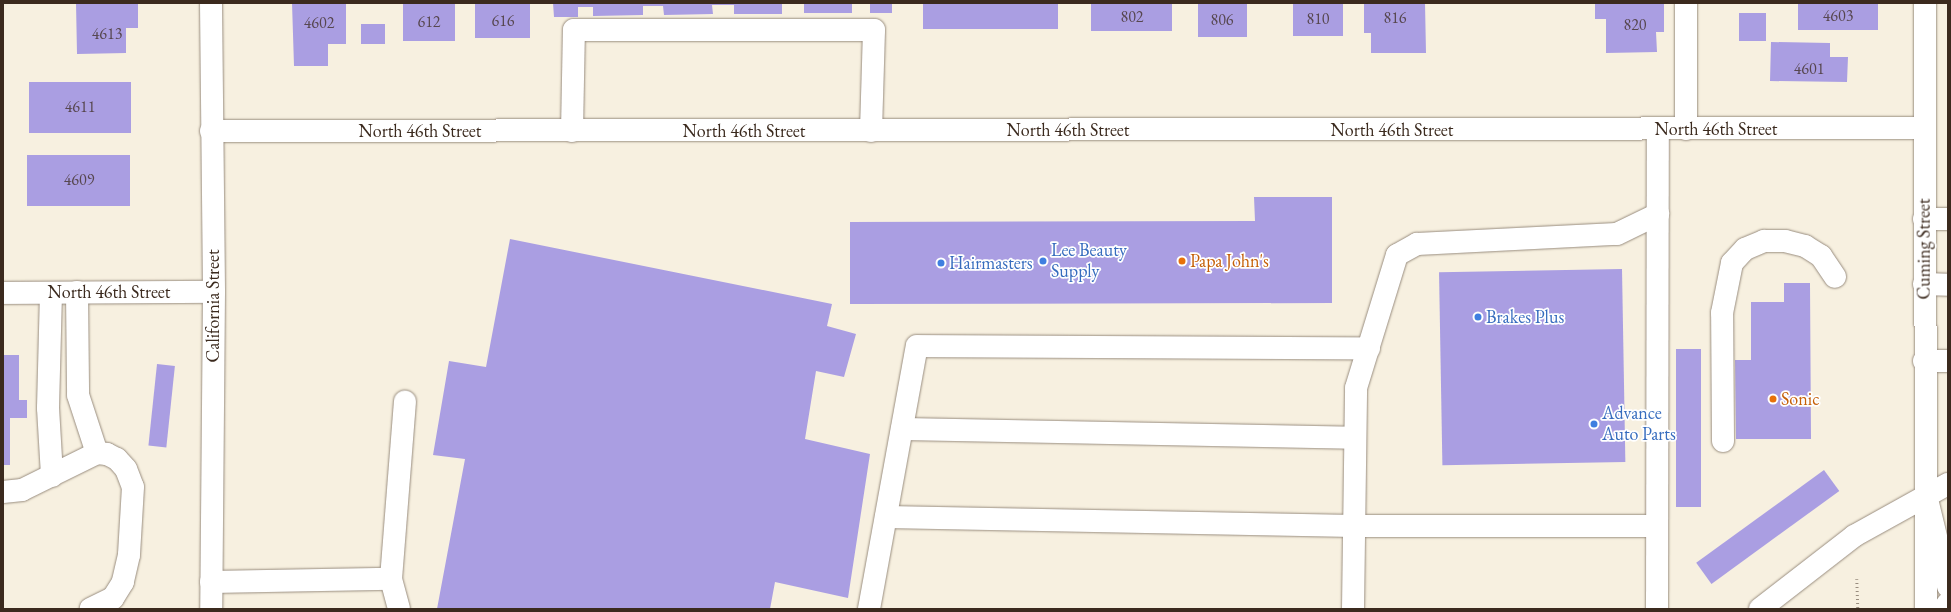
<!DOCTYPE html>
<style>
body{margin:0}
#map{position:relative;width:1951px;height:612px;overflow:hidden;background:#f7f0e0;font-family:"EB Garamond",serif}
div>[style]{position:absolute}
.building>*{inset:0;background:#aa9ee2;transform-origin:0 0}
.path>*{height:2.5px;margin-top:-1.25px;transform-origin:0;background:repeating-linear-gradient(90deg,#998d7f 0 1px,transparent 0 4px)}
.roads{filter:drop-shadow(0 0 1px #998d7f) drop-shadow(0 0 1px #998d7f)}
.minor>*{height:22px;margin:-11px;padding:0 11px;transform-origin:11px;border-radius:11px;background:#fff}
.major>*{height:22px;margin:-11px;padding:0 11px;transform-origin:11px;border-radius:11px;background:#fff}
.dots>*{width:11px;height:11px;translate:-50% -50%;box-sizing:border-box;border:2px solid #fff;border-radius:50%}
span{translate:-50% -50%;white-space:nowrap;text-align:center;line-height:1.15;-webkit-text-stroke:3.5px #fff;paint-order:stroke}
.number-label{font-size:16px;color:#57474f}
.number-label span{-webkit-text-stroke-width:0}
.street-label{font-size:18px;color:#3b2a1e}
.shop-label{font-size:18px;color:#366cbe}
.left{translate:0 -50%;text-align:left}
.food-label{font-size:18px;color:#c56008}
.frame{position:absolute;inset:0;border:4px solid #3b2a1e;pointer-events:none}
</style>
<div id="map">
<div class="building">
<div style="clip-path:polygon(76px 3px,138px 3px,138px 28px,126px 28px,126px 53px,77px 54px)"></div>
<div style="clip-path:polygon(292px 3px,346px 3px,346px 44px,328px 44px,328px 66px,294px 66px)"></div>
<div style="left:403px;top:3px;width:52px;height:38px"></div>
<div style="left:475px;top:3px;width:55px;height:35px"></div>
<div style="clip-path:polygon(553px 3px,787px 3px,787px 4px,782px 4px,782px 14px,734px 14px,734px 5px,712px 5px,713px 14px,664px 15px,663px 6px,643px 6px,643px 15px,593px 16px,593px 7px,578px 7px,578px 17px,554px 17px)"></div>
<div style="left:804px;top:3px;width:48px;height:10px"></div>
<div style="left:870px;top:3px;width:22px;height:10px"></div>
<div style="left:923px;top:3px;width:135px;height:26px"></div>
<div style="left:1091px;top:3px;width:81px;height:28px"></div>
<div style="left:1198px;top:3px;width:49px;height:34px"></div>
<div style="left:1293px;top:3px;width:50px;height:33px"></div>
<div style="clip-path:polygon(1364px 3px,1425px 3px,1426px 53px,1371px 53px,1371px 33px,1364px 33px)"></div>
<div style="clip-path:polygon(1664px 3px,1664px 32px,1656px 32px,1657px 52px,1606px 53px,1606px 19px,1595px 19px,1595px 4px)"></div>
<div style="left:1798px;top:3px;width:80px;height:27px"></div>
<div style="left:1739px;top:13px;width:27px;height:28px"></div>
<div style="left:361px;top:24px;width:24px;height:20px"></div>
<div style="clip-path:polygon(1771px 42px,1830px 43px,1830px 57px,1848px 57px,1847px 82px,1770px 81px)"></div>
<div style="left:29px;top:82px;width:102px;height:51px"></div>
<div style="left:27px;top:155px;width:103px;height:51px"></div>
<div style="clip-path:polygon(1254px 197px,1332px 197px,1332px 303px,850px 304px,850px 222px,1255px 221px)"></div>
<div style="clip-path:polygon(510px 239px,832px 304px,827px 326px,856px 334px,844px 377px,816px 371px,805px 439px,870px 454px,848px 598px,775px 582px,770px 609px,437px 609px,465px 459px,433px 455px,449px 361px,486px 367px)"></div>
<div style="left:1622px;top:269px;width:193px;height:183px;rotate:89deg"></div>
<div style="clip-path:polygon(1784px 283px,1810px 283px,1811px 439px,1736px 439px,1735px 360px,1751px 360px,1751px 302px,1784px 302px)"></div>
<div style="left:1676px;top:349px;width:25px;height:158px"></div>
<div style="clip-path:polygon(3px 355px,19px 355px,19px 400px,27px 400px,27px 418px,10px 418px,10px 465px,3px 465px)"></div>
<div style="left:157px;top:364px;width:18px;height:82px;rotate:6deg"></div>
<div style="left:1824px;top:470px;width:26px;height:158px;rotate:54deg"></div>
</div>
<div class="path">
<div style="left:1857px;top:579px;width:30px;rotate:88deg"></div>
</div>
<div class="roads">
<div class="minor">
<div style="left:1925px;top:3px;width:606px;rotate:89.91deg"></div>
<div style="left:1686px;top:129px;width:126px;rotate:-90deg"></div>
<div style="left:211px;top:131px;width:1714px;rotate:-0.1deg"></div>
<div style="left:572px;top:131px;width:101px;rotate:-88.9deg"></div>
<div style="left:574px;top:30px;width:300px"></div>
<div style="left:874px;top:30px;width:101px;rotate:91.7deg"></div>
<div style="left:1924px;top:219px;width:24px"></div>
<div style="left:1924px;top:284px;width:24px;rotate:2deg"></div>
<div style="left:77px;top:292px;width:103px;rotate:89.4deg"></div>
<div style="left:78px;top:395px;width:61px;rotate:71.9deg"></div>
<div style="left:97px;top:453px;width:10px;rotate:6deg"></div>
<div style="left:107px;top:454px;width:11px;rotate:27deg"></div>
<div style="left:117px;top:459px;width:13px;rotate:48deg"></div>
<div style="left:126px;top:469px;width:19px;rotate:69deg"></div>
<div style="left:133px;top:487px;width:68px;rotate:93.4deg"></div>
<div style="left:129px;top:555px;width:28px;rotate:103deg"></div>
<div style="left:123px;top:582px;width:19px;rotate:122deg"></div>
<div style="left:113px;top:598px;width:25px;rotate:154deg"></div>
<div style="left:3px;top:293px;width:211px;rotate:-0.3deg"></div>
<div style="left:51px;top:293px;width:115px;rotate:91.5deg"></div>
<div style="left:48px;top:408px;width:68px;rotate:86.6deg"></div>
<div style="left:902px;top:429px;width:453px;rotate:1.1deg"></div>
<div style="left:1723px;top:441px;width:128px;rotate:-90.4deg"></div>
<div style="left:1722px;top:313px;width:51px;rotate:-78.7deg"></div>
<div style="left:1732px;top:263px;width:19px;rotate:-47deg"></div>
<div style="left:1745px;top:249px;width:21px;rotate:-23deg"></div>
<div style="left:1764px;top:241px;width:21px"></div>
<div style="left:1785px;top:241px;width:21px;rotate:14deg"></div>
<div style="left:1805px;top:246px;width:19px;rotate:32deg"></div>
<div style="left:1821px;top:256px;width:25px;rotate:56deg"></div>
<div style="left:3px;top:492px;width:19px;rotate:-6deg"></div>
<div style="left:22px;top:490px;width:84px;rotate:-26.3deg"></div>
<div style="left:886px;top:517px;width:468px;rotate:1.1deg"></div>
<div style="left:1354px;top:526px;width:303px"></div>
<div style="left:391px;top:579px;width:178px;rotate:-85.5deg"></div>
<div style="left:211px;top:582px;width:180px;rotate:-1deg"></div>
<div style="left:391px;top:579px;width:31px;rotate:75deg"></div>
<div style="left:869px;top:609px;width:267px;rotate:-79.7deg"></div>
<div style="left:917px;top:346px;width:452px;rotate:0.3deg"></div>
<div style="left:1353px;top:609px;width:221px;rotate:-89.2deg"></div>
<div style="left:1356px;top:388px;width:139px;rotate:-72.9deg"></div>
<div style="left:1397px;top:255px;width:23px;rotate:-29deg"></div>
<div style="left:1417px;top:244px;width:200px;rotate:-2.9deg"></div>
<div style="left:1617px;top:234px;width:46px;rotate:-26deg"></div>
<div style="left:1657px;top:609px;width:480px;rotate:-89.9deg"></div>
</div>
<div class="major">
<div style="left:211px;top:3px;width:289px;rotate:89.4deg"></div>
<div style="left:214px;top:292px;width:317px;rotate:90.5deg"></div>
<div style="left:1924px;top:361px;width:24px"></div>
<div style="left:1926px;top:495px;width:94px;rotate:76.4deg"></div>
<div style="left:1760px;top:609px;width:119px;rotate:-37.8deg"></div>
<div style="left:1854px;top:536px;width:107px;rotate:-29deg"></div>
<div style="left:1944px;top:609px;width:7px;rotate:-56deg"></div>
</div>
</div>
<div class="dots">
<div style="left:1043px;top:261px;background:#3f7fe0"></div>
<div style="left:1182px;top:261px;background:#e8710a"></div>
<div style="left:941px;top:263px;background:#3f7fe0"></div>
<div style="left:1478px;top:317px;background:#3f7fe0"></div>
<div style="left:1773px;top:399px;background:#e8710a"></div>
<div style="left:1594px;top:424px;background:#3f7fe0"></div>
</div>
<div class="number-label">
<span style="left:1838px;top:16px">4603</span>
<span style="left:1132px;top:17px">802</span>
<span style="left:1395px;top:18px">816</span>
<span style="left:1318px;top:19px">810</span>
<span style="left:1222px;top:20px">806</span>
<span style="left:503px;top:21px">616</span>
<span style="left:429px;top:22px">612</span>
<span style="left:319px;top:23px">4602</span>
<span style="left:1635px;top:25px">820</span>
<span style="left:107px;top:34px">4613</span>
<span style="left:1809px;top:69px">4601</span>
<span style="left:80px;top:107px">4611</span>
<span style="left:79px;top:180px">4609</span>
</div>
<div class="street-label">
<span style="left:1716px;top:129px">North 46th Street</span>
<span style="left:1068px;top:130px">North 46th Street</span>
<span style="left:1392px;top:130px">North 46th Street</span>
<span style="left:420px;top:131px">North 46th Street</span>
<span style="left:744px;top:131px">North 46th Street</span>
<span style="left:1924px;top:249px;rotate:-90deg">Cuming Street</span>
<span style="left:109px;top:292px">North 46th Street</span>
<span style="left:213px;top:306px;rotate:-90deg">California Street</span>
</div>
<div class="shop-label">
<span class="left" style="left:1051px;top:261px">Lee Beauty<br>Supply</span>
<span class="left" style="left:949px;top:263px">Hairmasters</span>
<span class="left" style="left:1486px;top:317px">Brakes Plus</span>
<span class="left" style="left:1602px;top:424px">Advance<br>Auto Parts</span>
</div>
<div class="food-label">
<span class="left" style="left:1190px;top:261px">Papa John's</span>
<span class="left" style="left:1781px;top:399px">Sonic</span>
</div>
<div class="frame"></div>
</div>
